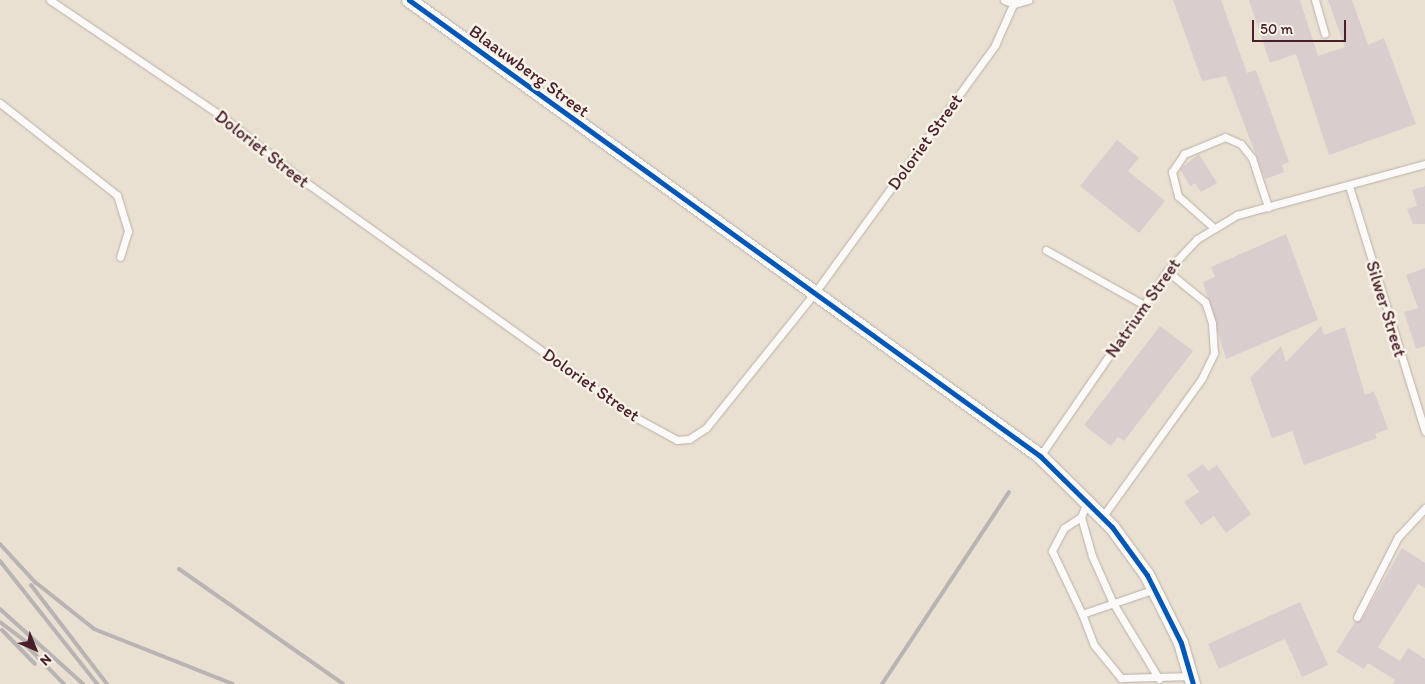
<!DOCTYPE html>
<style>
body{margin:0}
#map{position:relative;width:1425px;height:684px;overflow:hidden;background:#e9e0d2;font-family:Itim,sans-serif}
div>[style]{position:absolute}
.building>*{inset:0;background:#dacdce}
.roads{filter:drop-shadow(0 0 1px #b9b0a8) drop-shadow(0 0 1px #b9b0a8)}
.service>*{height:7px;margin:-3.5px;padding:0 3.5px;transform-origin:3.5px;border-radius:3.5px;background:#fcfaf8}
.minor>*{height:14px;margin:-7px;padding:0 7px;transform-origin:7px;border-radius:7px;background:#fcfaf8}
.rail>*{height:4px;margin:-2px;padding:0 2px;transform-origin:2px;border-radius:2px;background:#b9b3b3}
.cycleway>*{height:5px;margin:-2.5px;padding:0 2.5px;transform-origin:2.5px;border-radius:2.5px;background:#0057b8}
span{translate:-50% -50%;white-space:nowrap;text-align:center;line-height:1.15;-webkit-text-stroke:5px #f7f3e8;paint-order:stroke}
.street-label{font-size:18px;color:#4a1f2b}
.north{position:absolute;left:10px;top:624px;width:50px;height:50px;-webkit-text-stroke:4px #f7f3e8;paint-order:stroke;rotate:136deg;font-size:14px;font-weight:700;line-height:20px;text-align:center;color:#4a1f2b}
.north::after{content:'';display:block;margin:auto;width:18px;height:22px;background:#4a1f2b;clip-path:polygon(50% 0,100% 100%,50% 72%,0 100%)}
.scale{position:absolute;left:1252px;top:20px;width:94px;height:22px;box-sizing:border-box;border:2px solid #4a1f2b;border-top:0;padding-left:6px;font-size:15px;line-height:18px;white-space:nowrap;color:#4a1f2b;-webkit-text-stroke:4px #f7f3e8;paint-order:stroke}
</style>
<div id="map">
<div class="building">
<div style="clip-path:polygon(1173px 0,1221px 0,1247px 73px,1256px 70px,1289px 162px,1282px 165px,1284px 172px,1265px 179px,1226px 76px,1202px 81px)"></div>
<div style="clip-path:polygon(1249px 0,1300px 0,1318px 56px,1345px 47px,1328px 0,1352px 0,1368px 45px,1384px 38px,1416px 124px,1329px 155px,1296px 54px,1270px 63px)"></div>
<div style="clip-path:polygon(1117px 140px,1139px 158px,1128px 171px,1165px 201px,1139px 233px,1080px 186px)"></div>
<div style="clip-path:polygon(1199px 154px,1217px 183px,1201px 192px,1195px 183px,1190px 186px,1180px 169px)"></div>
<div style="clip-path:polygon(1425px 186px,1425px 224px,1413px 224px,1407px 209px,1417px 206px,1412px 190px)"></div>
<div style="clip-path:polygon(1286px 234px,1318px 320px,1226px 359px,1203px 282px,1215px 277px,1211px 267px)"></div>
<div style="clip-path:polygon(1425px 268px,1425px 346px,1416px 349px,1404px 312px,1418px 308px,1406px 275px)"></div>
<div style="clip-path:polygon(1160px 326px,1193px 351px,1124px 441px,1118px 437px,1111px 446px,1084px 425px)"></div>
<div style="clip-path:polygon(1321px 326px,1324px 335px,1345px 327px,1365px 395px,1374px 391px,1388px 429px,1375px 434px,1377px 438px,1304px 465px,1292px 431px,1272px 438px,1250px 378px,1281px 346px,1286px 362px)"></div>
<div style="clip-path:polygon(1203px 464px,1208px 471px,1217px 465px,1251px 514px,1226px 533px,1214px 516px,1201px 525px,1184px 502px,1199px 492px,1187px 475px)"></div>
<div style="clip-path:polygon(1402px 548px,1425px 563px,1425px 588px,1418px 584px,1378px 647px,1400px 661px,1408px 648px,1425px 659px,1425px 684px,1393px 684px,1395px 680px,1368px 663px,1364px 669px,1336px 652px,1355px 622px,1362px 619px)"></div>
<div style="clip-path:polygon(1300px 602px,1328px 665px,1302px 677px,1285px 639px,1219px 669px,1208px 644px)"></div>
</div>
<div class="roads">
<div class="service">
<div style="left:50px;top:0;width:210px;rotate:34.1deg"></div>
<div style="left:224px;top:118px;width:107px;rotate:38.2deg"></div>
<div style="left:308px;top:184px;width:399px;rotate:35.5deg"></div>
<div style="left:633px;top:416px;width:50px;rotate:28.6deg"></div>
<div style="left:677px;top:440px;width:12px;rotate:-5deg"></div>
<div style="left:689px;top:439px;width:20px;rotate:-33deg"></div>
<div style="left:706px;top:428px;width:171px;rotate:-51.2deg"></div>
<div style="left:813px;top:295px;width:309px;rotate:-53.9deg"></div>
<div style="left:995px;top:45px;width:49px;rotate:-66deg"></div>
<div style="left:1004px;top:0;width:11px;rotate:22deg"></div>
<div style="left:1014px;top:4px;width:15px;rotate:-16deg"></div>
<div style="left:1315px;top:0;width:35px;rotate:74deg"></div>
<div style="left:0;top:103px;width:149px;rotate:38.2deg"></div>
<div style="left:117px;top:195px;width:38px;rotate:73deg"></div>
<div style="left:128px;top:231px;width:27px;rotate:107deg"></div>
<div style="left:1349px;top:186px;width:257px;rotate:72.8deg"></div>
<div style="left:1214px;top:228px;width:48px;rotate:-138.4deg"></div>
<div style="left:1178px;top:196px;width:25px;rotate:-104deg"></div>
<div style="left:1172px;top:172px;width:22px;rotate:-56deg"></div>
<div style="left:1184px;top:154px;width:44px;rotate:-22.5deg"></div>
<div style="left:1225px;top:137px;width:17px;rotate:24deg"></div>
<div style="left:1241px;top:144px;width:18px;rotate:52deg"></div>
<div style="left:1252px;top:158px;width:52px;rotate:71.9deg"></div>
<div style="left:1046px;top:250px;width:112px;rotate:29.3deg"></div>
<div style="left:1040px;top:456px;width:224px;rotate:-55.5deg"></div>
<div style="left:1167px;top:271px;width:44px;rotate:-46.8deg"></div>
<div style="left:1197px;top:239px;width:47px;rotate:-31deg"></div>
<div style="left:1237px;top:215px;width:195px;rotate:-15.2deg"></div>
<div style="left:1087px;top:502px;width:16px;rotate:112deg"></div>
<div style="left:1081px;top:517px;width:41px;rotate:74.2deg"></div>
<div style="left:1092px;top:556px;width:51px;rotate:65.9deg"></div>
<div style="left:1113px;top:603px;width:89px;rotate:58.8deg"></div>
<div style="left:1103px;top:516px;width:170px;rotate:-54.3deg"></div>
<div style="left:1202px;top:378px;width:28px;rotate:-64deg"></div>
<div style="left:1214px;top:353px;width:30px;rotate:-94deg"></div>
<div style="left:1212px;top:323px;width:22px;rotate:-108deg"></div>
<div style="left:1205px;top:302px;width:49px;rotate:-140.8deg"></div>
<div style="left:1081px;top:517px;width:20px;rotate:147deg"></div>
<div style="left:1064px;top:528px;width:26px;rotate:118deg"></div>
<div style="left:1052px;top:551px;width:70px;rotate:64.5deg"></div>
<div style="left:1155px;top:589px;width:77px;rotate:161.1deg"></div>
<div style="left:1082px;top:614px;width:33px;rotate:69deg"></div>
<div style="left:1094px;top:645px;width:43px;rotate:50.7deg"></div>
<div style="left:1121px;top:678px;width:70px;rotate:-1.6deg"></div>
<div style="left:1357px;top:617px;width:90px;rotate:-62.9deg"></div>
<div style="left:1398px;top:537px;width:40px;rotate:-47deg"></div>
</div>
<div class="minor">
<div style="left:409px;top:0;width:779px;rotate:35.85deg"></div>
<div style="left:1040px;top:456px;width:101px;rotate:44.6deg"></div>
<div style="left:1112px;top:527px;width:59px;rotate:53.9deg"></div>
<div style="left:1147px;top:575px;width:76px;rotate:63.4deg"></div>
<div style="left:1181px;top:643px;width:43px;rotate:73.7deg"></div>
</div>
</div>
<div class="rail">
<div style="left:0;top:544px;width:52px;rotate:47.4deg"></div>
<div style="left:35px;top:582px;width:75px;rotate:38.5deg"></div>
<div style="left:94px;top:629px;width:149px;rotate:21.6deg"></div>
<div style="left:0;top:561px;width:157px;rotate:51.7deg"></div>
<div style="left:179px;top:569px;width:200px;rotate:35deg"></div>
<div style="left:31px;top:585px;width:125px;rotate:52.5deg"></div>
<div style="left:0;top:609px;width:112px;rotate:42.1deg"></div>
<div style="left:0;top:622px;width:40px;rotate:37deg"></div>
<div style="left:2px;top:630px;width:47px;rotate:45.9deg"></div>
<div style="left:24px;top:643px;width:57px;rotate:45.7deg"></div>
<div style="left:882px;top:684px;width:230px;rotate:-56.5deg"></div>
</div>
<div class="cycleway">
<div style="left:409px;top:0;width:779px;rotate:35.85deg"></div>
<div style="left:1040px;top:456px;width:101px;rotate:44.6deg"></div>
<div style="left:1112px;top:527px;width:59px;rotate:53.9deg"></div>
<div style="left:1147px;top:575px;width:76px;rotate:63.4deg"></div>
<div style="left:1181px;top:643px;width:43px;rotate:73.7deg"></div>
</div>
<div class="street-label">
<span style="left:529px;top:71px;rotate:36deg">Blaauwberg Street</span>
<span style="left:925px;top:142px;rotate:-54deg">Doloriet Street</span>
<span style="left:262px;top:149px;rotate:38deg">Doloriet Street</span>
<span style="left:1143px;top:308px;rotate:-55deg">Natrium Street</span>
<span style="left:1386px;top:309px;rotate:73deg">Silwer Street</span>
<span style="left:591px;top:385px;rotate:35deg">Doloriet Street</span>
</div>
<div class="north">N</div>
<div class="scale">50 m</div>
</div>
